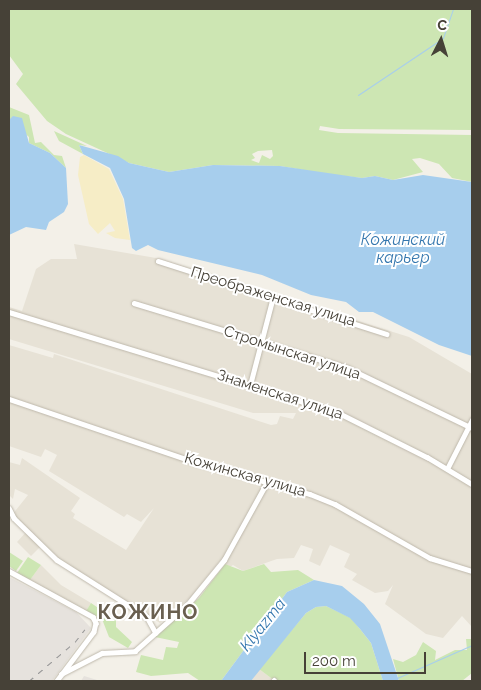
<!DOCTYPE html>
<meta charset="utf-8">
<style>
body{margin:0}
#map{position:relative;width:481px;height:690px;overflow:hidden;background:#f3f0e8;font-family:Raleway,sans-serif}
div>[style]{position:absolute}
.residential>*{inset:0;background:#e7e2d6}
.industrial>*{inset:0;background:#e6e2dd}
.green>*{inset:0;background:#cde6b3}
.sand>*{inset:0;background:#f6edc6}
.water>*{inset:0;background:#a7ceed}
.stream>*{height:1px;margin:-0.5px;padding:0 0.5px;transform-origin:0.5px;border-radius:0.5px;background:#a7ceed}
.roads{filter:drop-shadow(0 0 1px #beb8ab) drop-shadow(0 0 1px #beb8ab)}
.street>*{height:4.5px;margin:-2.25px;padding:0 2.25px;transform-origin:2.25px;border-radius:2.25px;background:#fff}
.rail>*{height:1px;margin-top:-0.5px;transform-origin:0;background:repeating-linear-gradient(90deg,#979797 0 6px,transparent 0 12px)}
span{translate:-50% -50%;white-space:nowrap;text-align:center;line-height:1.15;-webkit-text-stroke:4px #fff;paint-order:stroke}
.street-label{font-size:15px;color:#464137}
.water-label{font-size:16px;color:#3577ae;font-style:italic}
.district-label{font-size:20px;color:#695f4f;font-weight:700;letter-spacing:1px}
.frame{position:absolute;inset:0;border:10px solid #464137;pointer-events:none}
.north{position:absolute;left:416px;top:15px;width:50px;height:50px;-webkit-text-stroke:4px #fff;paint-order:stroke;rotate:5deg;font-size:14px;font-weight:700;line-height:20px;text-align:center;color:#464137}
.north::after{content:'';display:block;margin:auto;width:18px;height:22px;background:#464137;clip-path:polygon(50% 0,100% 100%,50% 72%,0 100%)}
.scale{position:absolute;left:304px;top:652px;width:122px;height:22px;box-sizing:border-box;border:2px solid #464137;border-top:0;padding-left:6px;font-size:15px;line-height:18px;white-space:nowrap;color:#464137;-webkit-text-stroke:4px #fff;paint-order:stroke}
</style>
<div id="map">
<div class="residential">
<div style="clip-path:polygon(74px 244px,156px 258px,409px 337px,472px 374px,472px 627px,462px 616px,443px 638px,426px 634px,385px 604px,393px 585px,388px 591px,375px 593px,352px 580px,357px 574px,344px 567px,350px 554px,330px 545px,320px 566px,309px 561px,313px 549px,301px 545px,294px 558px,277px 559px,243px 571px,233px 565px,228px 568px,222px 558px,191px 597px,160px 623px,57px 560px,41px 546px,31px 556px,17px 542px,27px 531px,12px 515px,28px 495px,15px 489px,13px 499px,9px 495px,9px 462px,20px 465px,22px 458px,80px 498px,71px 511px,75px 514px,73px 518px,126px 550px,154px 508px,141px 522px,127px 514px,124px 517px,49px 471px,57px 455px,45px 449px,41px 457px,9px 446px,9px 345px,53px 358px,54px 354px,271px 425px,277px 424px,280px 416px,293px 419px,296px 413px,253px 413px,9px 339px,9px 307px,22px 311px,36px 269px,51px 259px,77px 259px)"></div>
<div style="clip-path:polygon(41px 565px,61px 585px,91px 603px,86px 611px,30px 580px)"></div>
<div style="clip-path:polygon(259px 669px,275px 681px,251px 681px)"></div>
</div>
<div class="industrial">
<div style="clip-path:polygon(9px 577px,76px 612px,91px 628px,52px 681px,9px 681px)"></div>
<div style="clip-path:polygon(84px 676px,97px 680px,183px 680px,81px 681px)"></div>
</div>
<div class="green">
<div style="clip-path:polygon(evenodd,9px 9px,472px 9px,472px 130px,339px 129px,320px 126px,319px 130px,338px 133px,472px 135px,472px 182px,452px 178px,439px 164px,420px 158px,412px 159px,423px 172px,393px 180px,375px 176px,362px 178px,327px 174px,280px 166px,213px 165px,169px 172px,129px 163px,66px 134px,47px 121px,16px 84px,23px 74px,9px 55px,9px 9px,272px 150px,273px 156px,270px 159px,262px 155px,259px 163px,251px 160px,255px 158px,252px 154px,258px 151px,272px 150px)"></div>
<div style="clip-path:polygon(9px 107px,29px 115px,35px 143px,41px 142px,54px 155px,62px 156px,66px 168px,50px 153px,29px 143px,29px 137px,9px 120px)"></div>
<div style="clip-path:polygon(54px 131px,87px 146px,79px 145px,83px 154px,59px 141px)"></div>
<div style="clip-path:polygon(9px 552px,23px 561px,16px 571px,9px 566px)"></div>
<div style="clip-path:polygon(28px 557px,41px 565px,30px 580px,17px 573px)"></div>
<div style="clip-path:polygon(225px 564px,243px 571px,264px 564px,271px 572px,298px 570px,314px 580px,287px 592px,221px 681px,200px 681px,188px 673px,151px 676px,136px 672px,141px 655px,163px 660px,166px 647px,177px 648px,179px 642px,155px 637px,199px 598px)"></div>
<div style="clip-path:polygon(91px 603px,116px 620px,116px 627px,132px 642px,128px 648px,109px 637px,102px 619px,86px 611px)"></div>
<div style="clip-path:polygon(326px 606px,351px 618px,360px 629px,371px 643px,383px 681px,275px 681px,259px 669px,306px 613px,316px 607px)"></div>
<div style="clip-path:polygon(466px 639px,472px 639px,472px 673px,462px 681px,399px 681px,393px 659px,403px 662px,416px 655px,423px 642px,436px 651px,435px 660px,455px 650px,467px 650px)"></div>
</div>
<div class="sand">
<div style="clip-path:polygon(84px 155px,109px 169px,123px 199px,130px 240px,115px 238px,106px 233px,115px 231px,110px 223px,98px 234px,89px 224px,78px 175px,80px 157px)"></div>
</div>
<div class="water">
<div style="clip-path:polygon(13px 116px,22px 118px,29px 143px,50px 153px,66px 168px,68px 204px,64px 212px,49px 222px,46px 230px,26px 227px,9px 235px,9px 120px)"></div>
<div style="clip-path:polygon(79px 145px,118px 156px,129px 163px,169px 172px,213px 165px,280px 166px,362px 178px,375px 176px,393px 180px,423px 175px,472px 182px,472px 356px,439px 345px,373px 312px,359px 312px,346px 302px,311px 295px,262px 275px,158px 250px,148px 245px,136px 251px,132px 248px,124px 199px,110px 168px,83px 154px)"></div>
<div style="clip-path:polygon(314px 580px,342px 586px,364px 604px,380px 624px,399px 681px,383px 681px,371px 643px,360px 629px,350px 618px,326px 606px,316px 607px,306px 613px,251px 681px,221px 681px,287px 592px)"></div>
</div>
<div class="stream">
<div style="left:358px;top:95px;width:102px;rotate:-33.8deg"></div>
<div style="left:443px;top:38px;width:31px;rotate:-71deg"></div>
<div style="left:397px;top:678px;width:82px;rotate:-23.7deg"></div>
</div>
<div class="roads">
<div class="street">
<div style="left:158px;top:261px;width:240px;rotate:17.7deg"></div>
<div style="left:134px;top:303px;width:224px;rotate:16.9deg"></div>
<div style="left:348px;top:368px;width:138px;rotate:25.8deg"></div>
<div style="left:9px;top:312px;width:343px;rotate:17deg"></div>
<div style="left:337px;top:412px;width:101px;rotate:26.6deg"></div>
<div style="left:427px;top:457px;width:52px;rotate:31deg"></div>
<div style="left:250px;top:385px;width:91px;rotate:-75.4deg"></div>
<div style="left:9px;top:399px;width:200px;rotate:18.7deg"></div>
<div style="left:198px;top:463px;width:116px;rotate:15.5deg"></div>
<div style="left:310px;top:494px;width:27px;rotate:22deg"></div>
<div style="left:335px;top:504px;width:109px;rotate:29.6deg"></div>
<div style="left:430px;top:558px;width:44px;rotate:17.2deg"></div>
<div style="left:447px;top:469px;width:55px;rotate:-63deg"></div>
<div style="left:9px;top:508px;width:11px;rotate:63deg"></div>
<div style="left:14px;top:518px;width:60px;rotate:44.3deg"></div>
<div style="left:57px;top:560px;width:107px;rotate:32.3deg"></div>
<div style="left:147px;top:617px;width:18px;rotate:61deg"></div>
<div style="left:9px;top:571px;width:96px;rotate:28.7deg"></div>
<div style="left:93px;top:617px;width:7px;rotate:63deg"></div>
<div style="left:96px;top:623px;width:9px;rotate:103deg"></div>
<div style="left:94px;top:632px;width:61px;rotate:127.1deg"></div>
<div style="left:61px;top:674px;width:46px;rotate:-27.1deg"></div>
<div style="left:102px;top:653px;width:33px;rotate:-3deg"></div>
<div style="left:135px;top:651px;width:71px;rotate:-41.6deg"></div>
<div style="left:188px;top:604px;width:57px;rotate:-50.7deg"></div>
<div style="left:224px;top:560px;width:87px;rotate:-61.1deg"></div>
<div style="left:274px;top:680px;width:1px;rotate:45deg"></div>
</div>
</div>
<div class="rail">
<div style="left:29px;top:681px;width:60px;rotate:-40.3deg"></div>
<div style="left:75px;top:642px;width:16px;rotate:-52deg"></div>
</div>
<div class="street-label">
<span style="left:273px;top:297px;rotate:17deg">Преображенская улица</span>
<span style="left:292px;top:353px;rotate:18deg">Стромынская улица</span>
<span style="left:280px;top:395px;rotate:18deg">Знаменская улица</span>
<span style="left:245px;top:475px;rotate:16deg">Кожинская улица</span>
</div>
<div class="water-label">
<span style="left:403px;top:249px">Кожинский<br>карьер</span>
<span style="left:263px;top:625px;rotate:-51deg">Klyazma</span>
</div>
<div class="district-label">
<span style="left:148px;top:612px">КОЖИНО</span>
</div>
<div class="frame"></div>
<div class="north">С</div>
<div class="scale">200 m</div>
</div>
